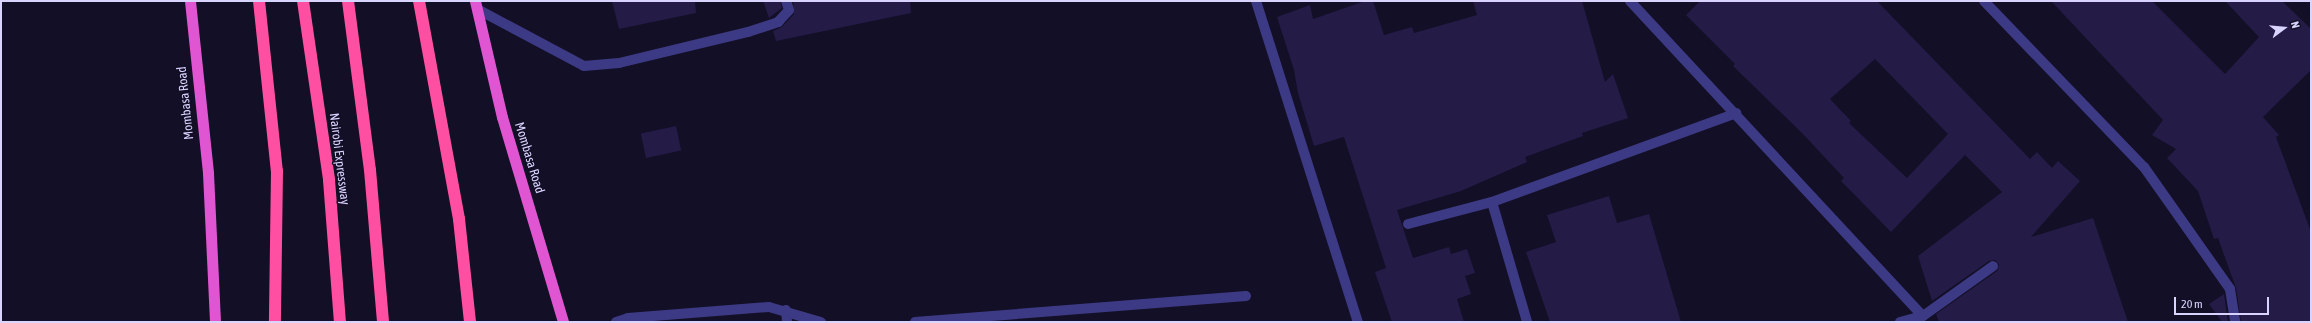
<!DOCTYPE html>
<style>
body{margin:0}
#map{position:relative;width:2312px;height:323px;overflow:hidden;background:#130f26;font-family:"Asap Condensed",sans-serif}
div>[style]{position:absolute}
.building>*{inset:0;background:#241b47;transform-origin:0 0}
.service>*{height:10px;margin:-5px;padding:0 5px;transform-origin:5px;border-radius:5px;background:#3d3a85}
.minor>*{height:10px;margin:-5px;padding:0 5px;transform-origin:5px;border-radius:5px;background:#3d3a85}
.trunk>*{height:11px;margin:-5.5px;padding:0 5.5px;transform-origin:5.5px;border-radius:5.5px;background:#e055d1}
.motorway>*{height:12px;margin:-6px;padding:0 6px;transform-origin:6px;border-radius:6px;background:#ff4fa3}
span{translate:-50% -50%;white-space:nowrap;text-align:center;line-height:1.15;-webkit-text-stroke:3px #130f26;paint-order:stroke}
.street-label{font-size:13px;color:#d9d4ff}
.frame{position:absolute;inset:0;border:2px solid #d9d4ff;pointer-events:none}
.north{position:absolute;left:2264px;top:8px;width:40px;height:40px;-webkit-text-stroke:3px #130f26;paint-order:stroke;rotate:74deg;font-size:11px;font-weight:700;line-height:16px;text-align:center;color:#d9d4ff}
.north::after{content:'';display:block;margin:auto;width:14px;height:18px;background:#d9d4ff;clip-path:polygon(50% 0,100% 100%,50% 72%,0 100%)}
.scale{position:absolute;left:2174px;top:297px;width:95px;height:18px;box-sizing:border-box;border:2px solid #d9d4ff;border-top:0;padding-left:5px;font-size:12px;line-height:14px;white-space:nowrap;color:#d9d4ff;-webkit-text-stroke:3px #130f26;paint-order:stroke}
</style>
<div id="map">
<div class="building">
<div style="clip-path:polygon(612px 1px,695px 1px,696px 13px,619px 29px)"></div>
<div style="clip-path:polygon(763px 1px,780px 1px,782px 8px,769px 18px)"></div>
<div style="clip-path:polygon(793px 1px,910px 1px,911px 13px,776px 41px,773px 31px,782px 27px,794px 14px)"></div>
<div style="clip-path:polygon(1365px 1px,1373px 1px,1384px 35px,1412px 27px,1414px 33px,1477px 15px,1473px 1px,1582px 1px,1605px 82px,1613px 74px,1628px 118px,1582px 133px,1583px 136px,1525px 157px,1527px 162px,1461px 191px,1397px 210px,1413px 258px,1449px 247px,1451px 254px,1467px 249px,1475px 273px,1465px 276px,1471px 294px,1457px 299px,1464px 322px,1392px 322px,1375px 272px,1386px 268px,1344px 137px,1314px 146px,1298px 93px,1294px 70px,1277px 17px,1310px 5px,1313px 19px)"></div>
<div style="clip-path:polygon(evenodd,1700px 1px,1877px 1px,2030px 159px,2037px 152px,2052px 168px,2058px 161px,2080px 181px,2031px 237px,2093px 218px,2128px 322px,1939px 322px,1936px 314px,1997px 271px,1999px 265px,1995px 260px,1989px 261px,1932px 301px,1918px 256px,2002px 192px,1965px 155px,1891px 232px,1841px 181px,1844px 178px,1803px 134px,1733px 66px,1735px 64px,1686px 15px,1700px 1px,1875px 59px,1948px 134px,1907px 178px,1849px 123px,1851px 121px,1830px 99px,1875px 59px)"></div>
<div style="clip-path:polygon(2051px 1px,2152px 1px,2225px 74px,2259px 37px,2225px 1px,2282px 1px,2311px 29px,2311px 70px,2263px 117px,2279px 135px,2276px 137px,2311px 232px,2311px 322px,2241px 322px,2236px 288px,2218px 238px,2214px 239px,2198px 191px,2167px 158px,2176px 149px,2152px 135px,2163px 120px)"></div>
<div style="left:676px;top:126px;width:25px;height:36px;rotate:78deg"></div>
<div style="clip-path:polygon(1609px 196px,1617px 223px,1649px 214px,1681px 322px,1550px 322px,1526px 252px,1556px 242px,1547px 215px)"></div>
<div style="clip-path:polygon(2224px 294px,2228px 322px,2222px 322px,2209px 304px)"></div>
</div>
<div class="service">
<div style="left:477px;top:9px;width:121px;rotate:28deg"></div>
<div style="left:584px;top:66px;width:35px;rotate:-5deg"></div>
<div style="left:619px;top:63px;width:133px;rotate:-13.5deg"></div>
<div style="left:748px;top:32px;width:32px;rotate:-18deg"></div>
<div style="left:778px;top:22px;width:16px;rotate:-47deg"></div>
<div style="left:789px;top:10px;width:9px;rotate:-108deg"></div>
<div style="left:786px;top:310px;width:12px;rotate:85deg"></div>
<div style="left:616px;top:322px;width:13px;rotate:-18deg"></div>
<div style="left:628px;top:318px;width:141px;rotate:-4.5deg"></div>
<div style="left:769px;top:307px;width:54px;rotate:16.1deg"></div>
<div style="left:915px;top:322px;width:332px;rotate:-4.5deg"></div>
</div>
<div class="minor">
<div style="left:1256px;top:1px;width:337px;rotate:72.4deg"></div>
<div style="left:1630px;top:1px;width:430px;rotate:47.1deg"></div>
<div style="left:1984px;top:1px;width:231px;rotate:46.1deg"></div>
<div style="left:2144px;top:167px;width:149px;rotate:54.8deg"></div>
<div style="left:2230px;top:289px;width:33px;rotate:81deg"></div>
<div style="left:1492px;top:202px;width:125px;rotate:73.7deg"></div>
<div style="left:1408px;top:224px;width:87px;rotate:-14.7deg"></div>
<div style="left:1492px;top:202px;width:260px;rotate:-20deg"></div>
<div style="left:1900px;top:322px;width:24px;rotate:-15deg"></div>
<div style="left:1923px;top:316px;width:86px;rotate:-35.5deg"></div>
</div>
<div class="trunk">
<div style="left:190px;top:1px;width:173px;rotate:84deg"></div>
<div style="left:208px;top:173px;width:149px;rotate:87.3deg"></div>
<div style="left:475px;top:1px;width:119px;rotate:76.9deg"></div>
<div style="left:502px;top:117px;width:214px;rotate:73.4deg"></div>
</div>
<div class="motorway">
<div style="left:259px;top:1px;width:171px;rotate:84deg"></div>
<div style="left:277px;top:171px;width:151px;rotate:90.8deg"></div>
<div style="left:303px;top:1px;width:181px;rotate:81.7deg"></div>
<div style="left:329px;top:180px;width:142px;rotate:85.6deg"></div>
<div style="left:348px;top:1px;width:170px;rotate:82.6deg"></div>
<div style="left:370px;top:170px;width:153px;rotate:85.1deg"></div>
<div style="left:419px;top:1px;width:222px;rotate:79.6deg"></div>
<div style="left:459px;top:219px;width:104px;rotate:83.9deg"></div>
</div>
<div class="street-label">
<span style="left:186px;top:103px;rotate:-96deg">Mombasa Road</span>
<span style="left:529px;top:158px;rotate:73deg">Mombasa Road</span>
<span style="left:339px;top:159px;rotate:83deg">Nairobi Expressway</span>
</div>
<div class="frame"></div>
<div class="north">N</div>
<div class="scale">20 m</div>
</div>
